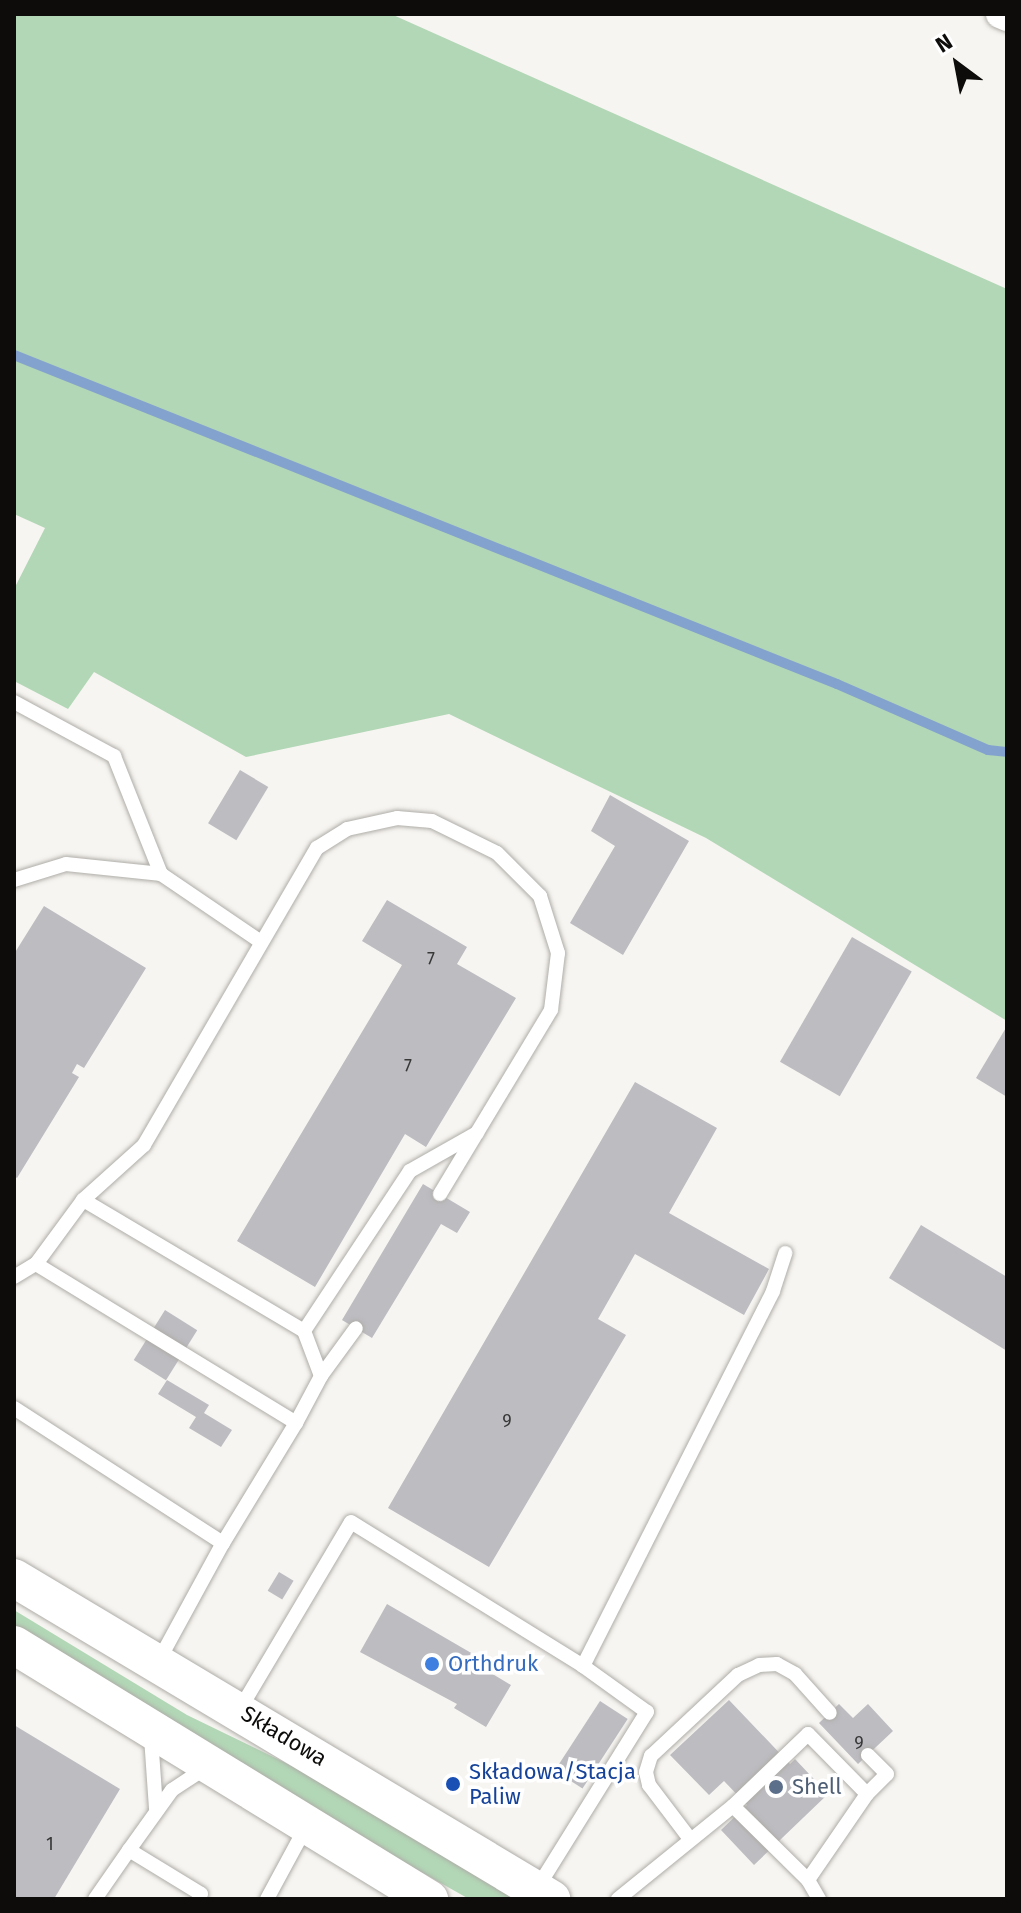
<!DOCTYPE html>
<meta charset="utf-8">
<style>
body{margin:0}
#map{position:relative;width:1021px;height:1913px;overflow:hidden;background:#f7f5f1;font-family:"Fira Sans",sans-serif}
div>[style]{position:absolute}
.green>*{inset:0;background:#b2d7b6}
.stream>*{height:10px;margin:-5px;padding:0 5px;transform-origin:5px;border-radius:5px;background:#84a2ce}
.building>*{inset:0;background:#bdbcc1;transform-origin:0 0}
.roads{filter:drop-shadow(0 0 2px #afada8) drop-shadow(0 0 2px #afada8)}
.service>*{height:14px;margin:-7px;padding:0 7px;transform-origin:7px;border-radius:7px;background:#fff}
.minor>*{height:28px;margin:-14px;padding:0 14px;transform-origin:14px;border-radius:14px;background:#fff}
.secondary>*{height:38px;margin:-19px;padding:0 19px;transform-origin:19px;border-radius:19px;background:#fff}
.dots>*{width:22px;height:22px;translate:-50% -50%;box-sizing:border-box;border:4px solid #fff;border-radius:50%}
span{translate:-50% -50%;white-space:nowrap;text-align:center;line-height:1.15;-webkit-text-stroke:7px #fff;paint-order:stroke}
.number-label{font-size:18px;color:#393838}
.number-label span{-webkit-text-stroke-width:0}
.shop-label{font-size:22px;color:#366cbe}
.left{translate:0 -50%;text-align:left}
.street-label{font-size:22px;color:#0d0c0b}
.transit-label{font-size:22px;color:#164399}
.service-label{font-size:22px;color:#4e5e75}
.frame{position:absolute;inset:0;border:16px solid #0d0c0b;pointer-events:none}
.north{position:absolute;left:917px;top:24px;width:80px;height:80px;-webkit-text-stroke:6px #fff;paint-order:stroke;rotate:328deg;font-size:22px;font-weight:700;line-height:32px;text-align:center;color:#0d0c0b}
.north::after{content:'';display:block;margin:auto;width:28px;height:36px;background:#0d0c0b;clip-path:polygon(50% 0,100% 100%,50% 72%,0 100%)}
</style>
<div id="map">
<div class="green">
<div style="clip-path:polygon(14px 14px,391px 14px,1007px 289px,1007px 1021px,706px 838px,449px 714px,246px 757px,94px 672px,68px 709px,14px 681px,14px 589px,45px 528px,14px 514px)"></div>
<div style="clip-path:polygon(14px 1610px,187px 1715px,339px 1789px,519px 1899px,469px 1899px,384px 1851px,14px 1625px)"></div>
</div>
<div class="stream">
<div style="left:14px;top:355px;width:886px;rotate:21.79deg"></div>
<div style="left:837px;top:684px;width:165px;rotate:23.6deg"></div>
<div style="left:988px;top:750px;width:18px;rotate:6deg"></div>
</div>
<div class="building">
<div style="left:240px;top:770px;width:33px;height:62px;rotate:31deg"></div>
<div style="clip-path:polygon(610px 795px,689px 841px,623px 955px,570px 923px,615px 846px,591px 831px)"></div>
<div style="clip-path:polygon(387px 900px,467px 947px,457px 964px,516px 998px,426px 1147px,405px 1134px,315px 1287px,237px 1241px,402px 965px,362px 941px)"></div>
<div style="clip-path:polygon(44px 906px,146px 968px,84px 1068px,77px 1064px,72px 1073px,79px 1077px,17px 1178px,14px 1176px,14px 954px)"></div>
<div style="left:852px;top:937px;width:69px;height:144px;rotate:30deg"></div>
<div style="clip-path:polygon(1007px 1026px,1007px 1097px,976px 1078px)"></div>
<div style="clip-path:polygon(635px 1082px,717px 1128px,669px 1213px,769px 1269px,744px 1315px,635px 1254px,598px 1319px,626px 1335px,489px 1567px,388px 1508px)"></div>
<div style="clip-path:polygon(423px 1184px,470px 1212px,457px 1233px,441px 1224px,372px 1338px,342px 1320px)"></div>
<div style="clip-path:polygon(921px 1225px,1007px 1277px,1007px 1351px,889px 1278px)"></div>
<div style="left:165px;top:1310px;width:38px;height:59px;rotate:32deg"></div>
<div style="clip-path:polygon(167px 1380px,209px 1405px,204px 1413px,232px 1430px,221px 1447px,189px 1428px,196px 1417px,158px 1394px)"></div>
<div style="left:279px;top:1572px;width:17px;height:22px;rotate:31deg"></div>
<div style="clip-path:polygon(387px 1604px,485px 1661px,481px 1667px,511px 1685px,486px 1727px,454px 1708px,457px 1704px,360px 1652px)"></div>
<div style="clip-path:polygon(729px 1700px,790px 1764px,795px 1759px,828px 1794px,754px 1865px,721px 1830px,747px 1805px,724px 1781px,709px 1795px,670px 1755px)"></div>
<div style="left:600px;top:1701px;width:33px;height:83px;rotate:33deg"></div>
<div style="clip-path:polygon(839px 1704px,853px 1718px,868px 1704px,893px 1731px,858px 1764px,819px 1723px)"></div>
<div style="clip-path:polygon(14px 1725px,120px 1789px,54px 1899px,14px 1899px)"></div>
</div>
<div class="roads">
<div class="service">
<div style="left:14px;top:702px;width:114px;rotate:28.4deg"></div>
<div style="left:114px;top:756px;width:127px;rotate:68.3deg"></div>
<div style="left:14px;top:880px;width:54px;rotate:-17.1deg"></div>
<div style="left:66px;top:864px;width:96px;rotate:6deg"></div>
<div style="left:161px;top:874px;width:121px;rotate:34.2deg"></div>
<div style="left:36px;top:1264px;width:305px;rotate:31.4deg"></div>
<div style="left:14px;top:1277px;width:26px;rotate:-31deg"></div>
<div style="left:36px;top:1264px;width:79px;rotate:-53.7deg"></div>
<div style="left:83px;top:1200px;width:82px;rotate:-42deg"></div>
<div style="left:144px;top:1145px;width:344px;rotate:-59.8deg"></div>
<div style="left:317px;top:848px;width:36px;rotate:-32deg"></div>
<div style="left:347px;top:829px;width:51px;rotate:-12.4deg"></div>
<div style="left:397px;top:818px;width:35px;rotate:5deg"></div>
<div style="left:432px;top:821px;width:72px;rotate:26.2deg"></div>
<div style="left:497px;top:853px;width:61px;rotate:45deg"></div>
<div style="left:540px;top:896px;width:60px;rotate:72.5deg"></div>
<div style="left:558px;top:953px;width:57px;rotate:97deg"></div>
<div style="left:551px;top:1010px;width:215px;rotate:121.1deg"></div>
<div style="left:304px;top:1331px;width:192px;rotate:-56.5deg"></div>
<div style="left:410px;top:1171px;width:77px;rotate:-29.6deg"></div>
<div style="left:321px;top:1376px;width:59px;rotate:-53.9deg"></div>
<div style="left:14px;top:1408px;width:249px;rotate:32.9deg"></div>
<div style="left:223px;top:1543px;width:140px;rotate:-58.7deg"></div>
<div style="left:296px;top:1423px;width:53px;rotate:-62deg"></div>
<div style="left:321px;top:1376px;width:48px;rotate:-110.7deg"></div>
<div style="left:304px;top:1331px;width:257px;rotate:-149.3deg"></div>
<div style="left:158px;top:1662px;width:136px;rotate:-61.4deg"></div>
<div style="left:240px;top:1709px;width:217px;rotate:-59.3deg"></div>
<div style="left:351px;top:1522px;width:273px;rotate:31.8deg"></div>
<div style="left:583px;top:1666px;width:420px;rotate:-63.1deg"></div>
<div style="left:773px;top:1291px;width:40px;rotate:-72deg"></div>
<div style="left:151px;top:1737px;width:72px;rotate:86deg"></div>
<div style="left:867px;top:1794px;width:28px;rotate:-45deg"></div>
<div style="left:887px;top:1774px;width:27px;rotate:-135deg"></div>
<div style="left:690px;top:1839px;width:68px;rotate:-127.2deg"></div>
<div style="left:649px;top:1785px;width:13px;rotate:-103deg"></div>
<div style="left:646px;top:1772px;width:17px;rotate:-73deg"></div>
<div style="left:651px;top:1756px;width:119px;rotate:-43deg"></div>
<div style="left:738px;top:1675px;width:23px;rotate:-25deg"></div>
<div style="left:759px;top:1665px;width:18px;rotate:-3deg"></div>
<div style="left:777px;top:1664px;width:21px;rotate:29deg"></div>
<div style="left:795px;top:1674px;width:52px;rotate:48.1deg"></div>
<div style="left:129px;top:1850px;width:74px;rotate:-54.4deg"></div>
<div style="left:172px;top:1790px;width:42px;rotate:-33.3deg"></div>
<div style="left:808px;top:1880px;width:22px;rotate:60deg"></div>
<div style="left:536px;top:1890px;width:210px;rotate:-58.1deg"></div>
<div style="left:647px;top:1712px;width:79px;rotate:-144.3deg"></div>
<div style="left:95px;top:1899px;width:60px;rotate:-55.2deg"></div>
<div style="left:129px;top:1850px;width:84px;rotate:31.4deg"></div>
<div style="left:201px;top:1894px;width:5px;rotate:112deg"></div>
<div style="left:267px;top:1899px;width:84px;rotate:-61.6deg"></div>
<div style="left:618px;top:1899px;width:148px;rotate:-39deg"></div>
<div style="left:733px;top:1806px;width:104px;rotate:-43.8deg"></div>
<div style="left:808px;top:1734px;width:84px;rotate:45.5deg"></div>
<div style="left:867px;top:1794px;width:104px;rotate:124.5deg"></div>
<div style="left:808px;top:1880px;width:105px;rotate:-135.4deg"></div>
</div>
<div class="minor">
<div style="left:1000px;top:14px;width:8px;rotate:23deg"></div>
</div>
<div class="secondary">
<div style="left:14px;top:1578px;width:626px;rotate:30.87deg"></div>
<div style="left:14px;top:1645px;width:487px;rotate:31.5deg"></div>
</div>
</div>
<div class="dots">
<div style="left:432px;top:1664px;background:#3f7fe0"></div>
<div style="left:453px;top:1784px;background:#1a4fb4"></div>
<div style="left:776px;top:1787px;background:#5c6f8a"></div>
</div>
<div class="number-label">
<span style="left:431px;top:959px">7</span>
<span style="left:408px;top:1066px">7</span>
<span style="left:507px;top:1421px">9</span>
<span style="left:859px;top:1743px">9</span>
<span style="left:50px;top:1844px">1</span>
</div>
<div class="shop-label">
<span class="left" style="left:448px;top:1664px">Orthdruk</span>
</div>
<div class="street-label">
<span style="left:284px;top:1736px;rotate:31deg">Składowa</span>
</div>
<div class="transit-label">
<span class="left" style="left:469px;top:1784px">Składowa/Stacja<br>Paliw</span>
</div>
<div class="service-label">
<span class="left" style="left:792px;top:1787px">Shell</span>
</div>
<div class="frame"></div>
<div class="north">N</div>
</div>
